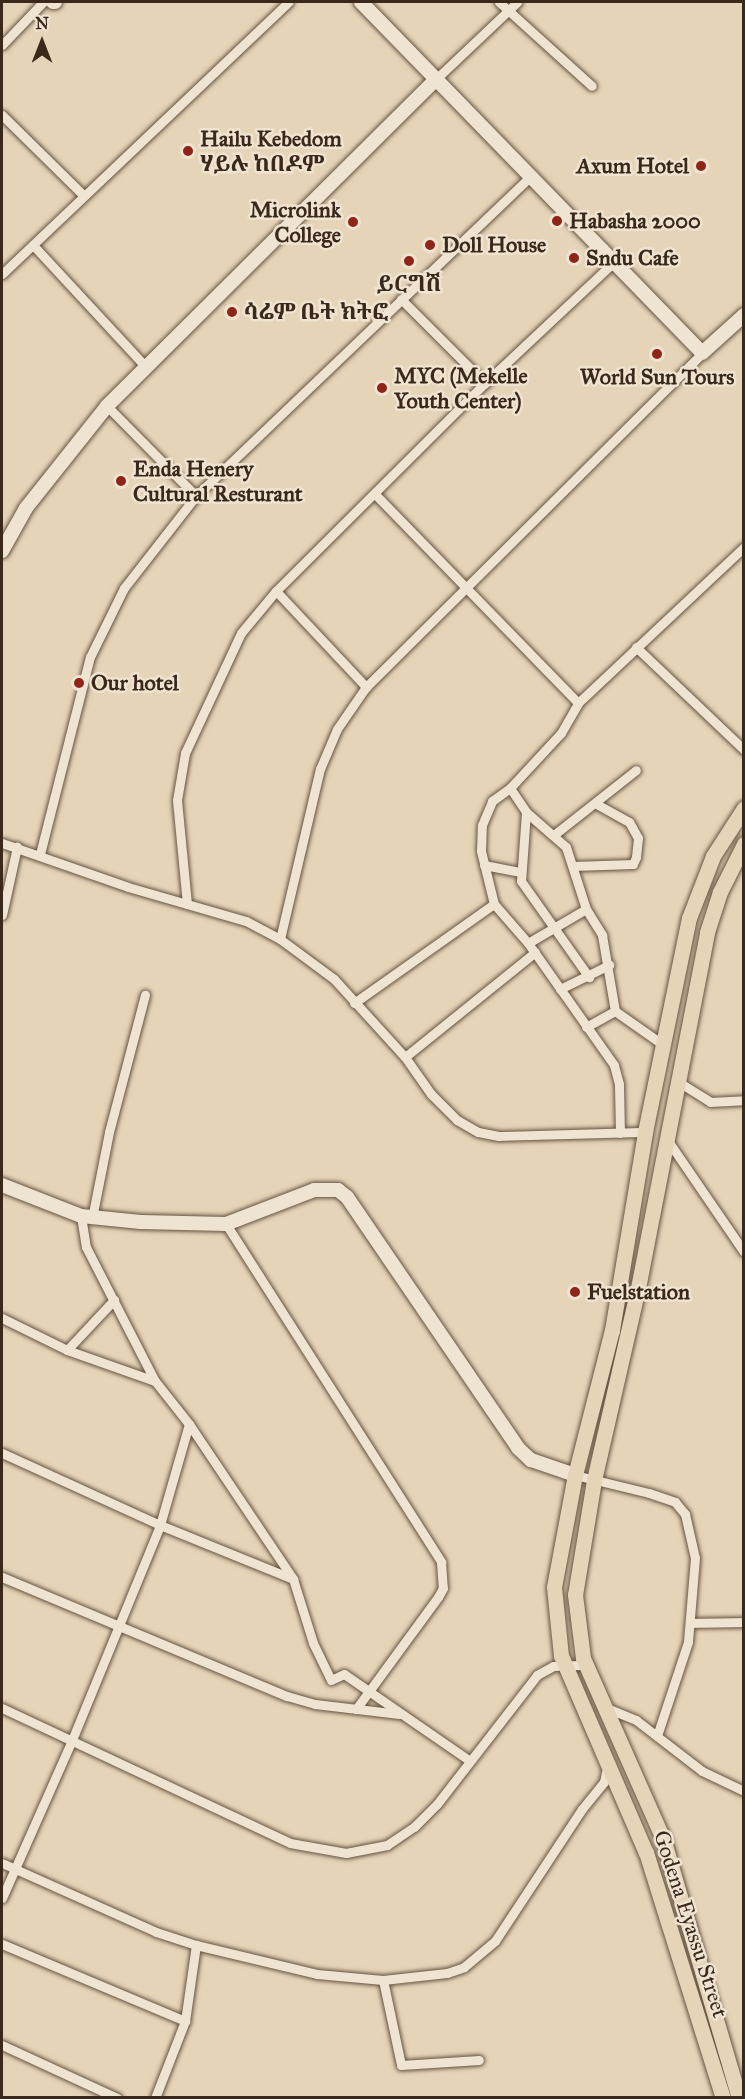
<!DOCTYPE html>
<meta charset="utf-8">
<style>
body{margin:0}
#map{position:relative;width:745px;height:2099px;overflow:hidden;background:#e6d4b8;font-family:"IM FELL Great Primer","Noto Serif Ethiopic",serif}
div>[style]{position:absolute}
.roads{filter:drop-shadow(0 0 2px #655442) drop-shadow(0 0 2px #655442)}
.street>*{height:9px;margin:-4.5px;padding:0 4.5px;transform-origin:4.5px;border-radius:4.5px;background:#efe3d1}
.secondary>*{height:14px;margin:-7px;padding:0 7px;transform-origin:7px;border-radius:7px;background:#efe3d1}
.primary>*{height:15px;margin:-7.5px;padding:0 7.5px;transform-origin:7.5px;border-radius:7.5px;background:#e6d4b8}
.dots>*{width:16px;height:16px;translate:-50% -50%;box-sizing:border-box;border:3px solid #efe3d1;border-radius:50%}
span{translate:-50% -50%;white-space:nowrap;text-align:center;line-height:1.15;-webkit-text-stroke:5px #efe3d1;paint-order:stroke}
.poi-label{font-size:22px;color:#3a291b;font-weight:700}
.left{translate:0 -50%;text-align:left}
.right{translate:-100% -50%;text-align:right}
.street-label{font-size:22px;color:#3a291b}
.frame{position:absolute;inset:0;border:3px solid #3a291b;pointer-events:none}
.north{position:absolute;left:12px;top:12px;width:60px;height:60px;-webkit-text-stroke:4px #efe3d1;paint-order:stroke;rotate:0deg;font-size:16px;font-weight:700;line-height:24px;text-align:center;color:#3a291b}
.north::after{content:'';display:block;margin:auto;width:21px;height:27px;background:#3a291b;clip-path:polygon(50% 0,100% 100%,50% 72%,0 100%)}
</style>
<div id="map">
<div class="roads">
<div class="street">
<div style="left:499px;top:2px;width:125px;rotate:42.1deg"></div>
<div style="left:2px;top:45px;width:59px;rotate:-46.4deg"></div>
<div style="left:436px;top:79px;width:112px;rotate:-43.5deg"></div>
<div style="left:2px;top:115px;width:114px;rotate:44.6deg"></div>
<div style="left:33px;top:245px;width:166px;rotate:47.2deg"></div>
<div style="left:2px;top:274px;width:395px;rotate:-43.5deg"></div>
<div style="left:401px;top:299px;width:119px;rotate:45deg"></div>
<div style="left:107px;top:406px;width:127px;rotate:45.3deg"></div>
<div style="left:375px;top:494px;width:291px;rotate:45.8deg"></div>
<div style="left:276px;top:591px;width:132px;rotate:46.8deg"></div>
<div style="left:636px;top:647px;width:149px;rotate:43.6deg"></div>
<div style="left:510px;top:788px;width:29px;rotate:56deg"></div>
<div style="left:526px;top:812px;width:53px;rotate:41.2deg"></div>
<div style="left:566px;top:847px;width:65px;rotate:72.1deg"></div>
<div style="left:586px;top:909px;width:31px;rotate:58deg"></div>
<div style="left:602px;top:935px;width:77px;rotate:80.3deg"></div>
<div style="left:615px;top:1011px;width:57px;rotate:35.1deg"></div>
<div style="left:526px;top:812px;width:69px;rotate:94.1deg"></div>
<div style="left:521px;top:881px;width:118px;rotate:54.7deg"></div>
<div style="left:555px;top:834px;width:103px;rotate:-38.3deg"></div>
<div style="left:2px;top:843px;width:133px;rotate:19.2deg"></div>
<div style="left:128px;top:887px;width:123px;rotate:16.1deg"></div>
<div style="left:246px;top:921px;width:38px;rotate:28deg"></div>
<div style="left:280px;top:939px;width:67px;rotate:36.5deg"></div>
<div style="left:334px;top:979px;width:105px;rotate:47.7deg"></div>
<div style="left:405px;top:1057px;width:45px;rotate:54.9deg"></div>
<div style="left:431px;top:1094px;width:37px;rotate:45deg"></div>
<div style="left:457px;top:1120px;width:24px;rotate:30deg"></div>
<div style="left:478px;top:1132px;width:21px;rotate:11deg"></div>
<div style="left:499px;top:1136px;width:146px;rotate:-1.6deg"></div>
<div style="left:40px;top:854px;width:203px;rotate:-75.8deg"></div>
<div style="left:90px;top:657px;width:77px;rotate:-63.8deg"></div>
<div style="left:124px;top:588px;width:117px;rotate:-52deg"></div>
<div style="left:196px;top:496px;width:463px;rotate:-43.7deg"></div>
<div style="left:484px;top:865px;width:36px;rotate:11deg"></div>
<div style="left:573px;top:866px;width:60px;rotate:-1.9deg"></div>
<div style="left:633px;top:864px;width:8px;rotate:-67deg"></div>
<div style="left:636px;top:857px;width:19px;rotate:-84deg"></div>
<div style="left:638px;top:838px;width:18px;rotate:-119deg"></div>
<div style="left:629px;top:822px;width:38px;rotate:-151deg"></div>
<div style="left:187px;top:904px;width:104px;rotate:-95.5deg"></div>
<div style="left:177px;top:800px;width:48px;rotate:-80.3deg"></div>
<div style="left:185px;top:753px;width:132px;rotate:-65deg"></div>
<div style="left:241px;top:633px;width:55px;rotate:-50.2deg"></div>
<div style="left:276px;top:591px;width:295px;rotate:-44.9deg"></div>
<div style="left:485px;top:383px;width:177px;rotate:-43.2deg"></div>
<div style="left:2px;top:915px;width:70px;rotate:-77.6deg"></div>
<div style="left:280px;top:939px;width:175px;rotate:-76.8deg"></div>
<div style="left:320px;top:769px;width:43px;rotate:-67deg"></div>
<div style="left:337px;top:729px;width:51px;rotate:-55.4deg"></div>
<div style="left:366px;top:687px;width:474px;rotate:-44.8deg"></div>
<div style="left:528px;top:943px;width:67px;rotate:-30.4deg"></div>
<div style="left:560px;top:989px;width:55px;rotate:-26.1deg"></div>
<div style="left:354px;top:1003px;width:171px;rotate:-35.3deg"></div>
<div style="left:586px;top:1027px;width:33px;rotate:-29deg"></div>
<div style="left:405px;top:1057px;width:167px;rotate:-38.9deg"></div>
<div style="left:677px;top:1081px;width:39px;rotate:32deg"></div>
<div style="left:710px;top:1102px;width:34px;rotate:-3deg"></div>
<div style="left:620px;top:1133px;width:49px;rotate:-91.2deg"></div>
<div style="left:619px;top:1084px;width:20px;rotate:-105deg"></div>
<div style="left:614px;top:1065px;width:149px;rotate:-125.2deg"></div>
<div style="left:528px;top:943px;width:52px;rotate:-131.1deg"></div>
<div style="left:494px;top:904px;width:55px;rotate:-103.8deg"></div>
<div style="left:481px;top:851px;width:26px;rotate:-88deg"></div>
<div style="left:482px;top:825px;width:26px;rotate:-67deg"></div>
<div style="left:492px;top:801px;width:22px;rotate:-36deg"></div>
<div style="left:510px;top:788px;width:75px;rotate:-47.2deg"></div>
<div style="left:561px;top:733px;width:34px;rotate:-60deg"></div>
<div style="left:578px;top:703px;width:228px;rotate:-43.2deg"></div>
<div style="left:666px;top:1138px;width:138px;rotate:55.6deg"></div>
<div style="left:81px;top:1216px;width:31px;rotate:81deg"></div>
<div style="left:86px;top:1247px;width:151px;rotate:62.8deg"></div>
<div style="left:155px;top:1381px;width:55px;rotate:51.7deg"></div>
<div style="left:189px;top:1424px;width:187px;rotate:56.1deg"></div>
<div style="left:293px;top:1579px;width:67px;rotate:72.6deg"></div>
<div style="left:313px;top:1643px;width:41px;rotate:64.1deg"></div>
<div style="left:331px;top:1680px;width:14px;rotate:-25deg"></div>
<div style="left:344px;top:1674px;width:153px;rotate:34.6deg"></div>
<div style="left:92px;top:1218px;width:88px;rotate:-78.8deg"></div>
<div style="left:109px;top:1132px;width:142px;rotate:-75.3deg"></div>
<div style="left:226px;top:1224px;width:401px;rotate:57.5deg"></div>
<div style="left:441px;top:1562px;width:26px;rotate:86deg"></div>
<div style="left:443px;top:1588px;width:10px;rotate:119deg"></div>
<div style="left:438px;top:1597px;width:139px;rotate:126.2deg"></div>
<div style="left:2px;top:1318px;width:72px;rotate:26.2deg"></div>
<div style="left:67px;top:1350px;width:93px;rotate:19.4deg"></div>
<div style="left:67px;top:1350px;width:69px;rotate:-46.8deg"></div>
<div style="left:2px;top:1453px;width:174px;rotate:24.5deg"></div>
<div style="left:160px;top:1525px;width:144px;rotate:22.1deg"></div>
<div style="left:575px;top:1475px;width:76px;rotate:13.7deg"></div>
<div style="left:649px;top:1493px;width:28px;rotate:19deg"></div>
<div style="left:675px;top:1502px;width:16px;rotate:50deg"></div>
<div style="left:685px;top:1514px;width:45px;rotate:77.2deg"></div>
<div style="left:695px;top:1558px;width:84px;rotate:94.8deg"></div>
<div style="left:688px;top:1642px;width:99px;rotate:108.3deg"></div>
<div style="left:2px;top:1577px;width:309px;rotate:22.7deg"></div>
<div style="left:287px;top:1696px;width:29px;rotate:16deg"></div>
<div style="left:315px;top:1704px;width:85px;rotate:6.8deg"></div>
<div style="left:690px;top:1623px;width:54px;rotate:-1.1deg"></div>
<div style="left:604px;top:1707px;width:35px;rotate:22deg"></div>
<div style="left:636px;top:1720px;width:83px;rotate:37.7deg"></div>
<div style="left:702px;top:1771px;width:47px;rotate:25.5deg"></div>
<div style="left:2px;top:1708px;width:318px;rotate:25.1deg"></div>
<div style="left:290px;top:1843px;width:57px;rotate:10.1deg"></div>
<div style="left:346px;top:1853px;width:42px;rotate:-11deg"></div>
<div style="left:387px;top:1845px;width:32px;rotate:-34deg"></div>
<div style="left:414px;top:1827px;width:33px;rotate:-45deg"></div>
<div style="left:437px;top:1804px;width:163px;rotate:-52.2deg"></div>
<div style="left:537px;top:1675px;width:18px;rotate:-29deg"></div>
<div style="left:553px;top:1666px;width:33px;rotate:-2deg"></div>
<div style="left:2px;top:1863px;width:169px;rotate:24.1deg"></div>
<div style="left:156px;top:1932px;width:42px;rotate:18deg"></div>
<div style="left:196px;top:1945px;width:124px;rotate:13.5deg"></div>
<div style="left:317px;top:1974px;width:66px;rotate:5.2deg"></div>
<div style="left:383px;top:1980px;width:64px;rotate:-6.2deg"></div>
<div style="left:447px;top:1973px;width:18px;rotate:-19deg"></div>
<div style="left:464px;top:1967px;width:40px;rotate:-40deg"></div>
<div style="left:495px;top:1941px;width:158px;rotate:-56.6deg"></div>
<div style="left:582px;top:1809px;width:35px;rotate:-51deg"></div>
<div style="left:604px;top:1782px;width:14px;rotate:-78deg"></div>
<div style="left:2px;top:1898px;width:173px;rotate:-66.1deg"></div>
<div style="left:72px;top:1740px;width:232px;rotate:-67.7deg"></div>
<div style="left:160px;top:1525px;width:105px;rotate:-74deg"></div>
<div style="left:2px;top:1944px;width:199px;rotate:22.8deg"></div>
<div style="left:383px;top:1980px;width:87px;rotate:78deg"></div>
<div style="left:401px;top:2065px;width:78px;rotate:-3.7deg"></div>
<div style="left:2px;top:2045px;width:127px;rotate:24.7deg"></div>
<div style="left:155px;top:2098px;width:83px;rotate:-68.7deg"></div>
<div style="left:185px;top:2021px;width:77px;rotate:-81.8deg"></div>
</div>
<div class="secondary">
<div style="left:53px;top:2px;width:2px"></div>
<div style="left:361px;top:2px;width:489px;rotate:45.8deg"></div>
<div style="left:702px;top:353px;width:57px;rotate:-42.1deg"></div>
<div style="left:2px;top:551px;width:49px;rotate:-60.8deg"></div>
<div style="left:26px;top:508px;width:130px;rotate:-51.5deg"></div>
<div style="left:107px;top:406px;width:464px;rotate:-44.8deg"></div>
<div style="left:2px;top:1185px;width:85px;rotate:21.4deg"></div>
<div style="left:81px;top:1216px;width:60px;rotate:5.7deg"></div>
<div style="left:141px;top:1222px;width:85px;rotate:1.3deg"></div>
<div style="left:226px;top:1224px;width:94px;rotate:-21.1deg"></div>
<div style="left:314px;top:1190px;width:24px"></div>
<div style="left:338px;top:1190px;width:11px;rotate:38deg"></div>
<div style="left:347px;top:1197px;width:304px;rotate:55.7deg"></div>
<div style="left:518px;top:1448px;width:18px;rotate:43deg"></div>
<div style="left:531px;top:1460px;width:46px;rotate:18.8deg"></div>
</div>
<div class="primary">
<div style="left:723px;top:2098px;width:257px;rotate:-107.4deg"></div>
<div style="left:646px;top:1853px;width:215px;rotate:-113.3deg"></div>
<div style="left:561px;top:1656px;width:69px;rotate:-95.8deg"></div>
<div style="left:554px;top:1587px;width:114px;rotate:-79.4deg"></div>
<div style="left:575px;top:1475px;width:150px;rotate:-75.7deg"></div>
<div style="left:612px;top:1330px;width:201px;rotate:-80.5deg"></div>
<div style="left:645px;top:1132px;width:218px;rotate:-78.4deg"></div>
<div style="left:689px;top:918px;width:66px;rotate:-68.8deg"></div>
<div style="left:713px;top:856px;width:57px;rotate:-57.1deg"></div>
<div style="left:739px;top:2098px;width:268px;rotate:-106.3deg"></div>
<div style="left:664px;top:1841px;width:200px;rotate:-113.9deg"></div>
<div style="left:583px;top:1658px;width:64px;rotate:-97.2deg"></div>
<div style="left:575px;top:1595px;width:117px;rotate:-80.6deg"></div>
<div style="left:594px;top:1480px;width:197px;rotate:-77.1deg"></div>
<div style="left:638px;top:1288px;width:363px;rotate:-79deg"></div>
<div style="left:707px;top:932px;width:42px;rotate:-72deg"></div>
<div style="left:720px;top:892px;width:54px;rotate:-63.4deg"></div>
</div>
</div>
<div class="dots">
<div style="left:188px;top:151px;background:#8f2418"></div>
<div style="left:701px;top:166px;background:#8f2418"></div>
<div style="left:557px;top:221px;background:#8f2418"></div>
<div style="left:353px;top:222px;background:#8f2418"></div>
<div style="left:430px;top:245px;background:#8f2418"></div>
<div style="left:574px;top:258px;background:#8f2418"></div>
<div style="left:409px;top:261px;background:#8f2418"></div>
<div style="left:232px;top:312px;background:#8f2418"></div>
<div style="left:657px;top:354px;background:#8f2418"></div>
<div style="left:382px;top:388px;background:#8f2418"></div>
<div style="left:121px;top:481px;background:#8f2418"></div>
<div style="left:79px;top:683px;background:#8f2418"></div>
<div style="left:575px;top:1292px;background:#8f2418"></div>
</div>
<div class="poi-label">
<span class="left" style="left:200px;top:151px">Hailu Kebedom<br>ሃይሉ ከበዶም</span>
<span class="right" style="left:689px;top:166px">Axum Hotel</span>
<span class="right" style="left:341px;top:222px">Microlink<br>College</span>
<span class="left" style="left:569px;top:221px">Habasha 2000</span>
<span class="left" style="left:442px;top:245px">Doll House</span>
<span class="left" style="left:586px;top:258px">Sndu Cafe</span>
<span style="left:409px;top:284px">ይርግሽ</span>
<span class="left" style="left:244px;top:312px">ሳሬም ቤት ክትፎ</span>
<span class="left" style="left:394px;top:388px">MYC (Mekelle<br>Youth Center)</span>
<span style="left:657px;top:377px">World Sun Tours</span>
<span class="left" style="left:133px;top:481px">Enda Henery<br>Cultural Resturant</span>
<span class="left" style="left:91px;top:683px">Our hotel</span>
<span class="left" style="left:587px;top:1292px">Fuelstation</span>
</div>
<div class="street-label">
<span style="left:691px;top:1924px;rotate:72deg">Godena Eyassu Street</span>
</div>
<div class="frame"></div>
<div class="north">N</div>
</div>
